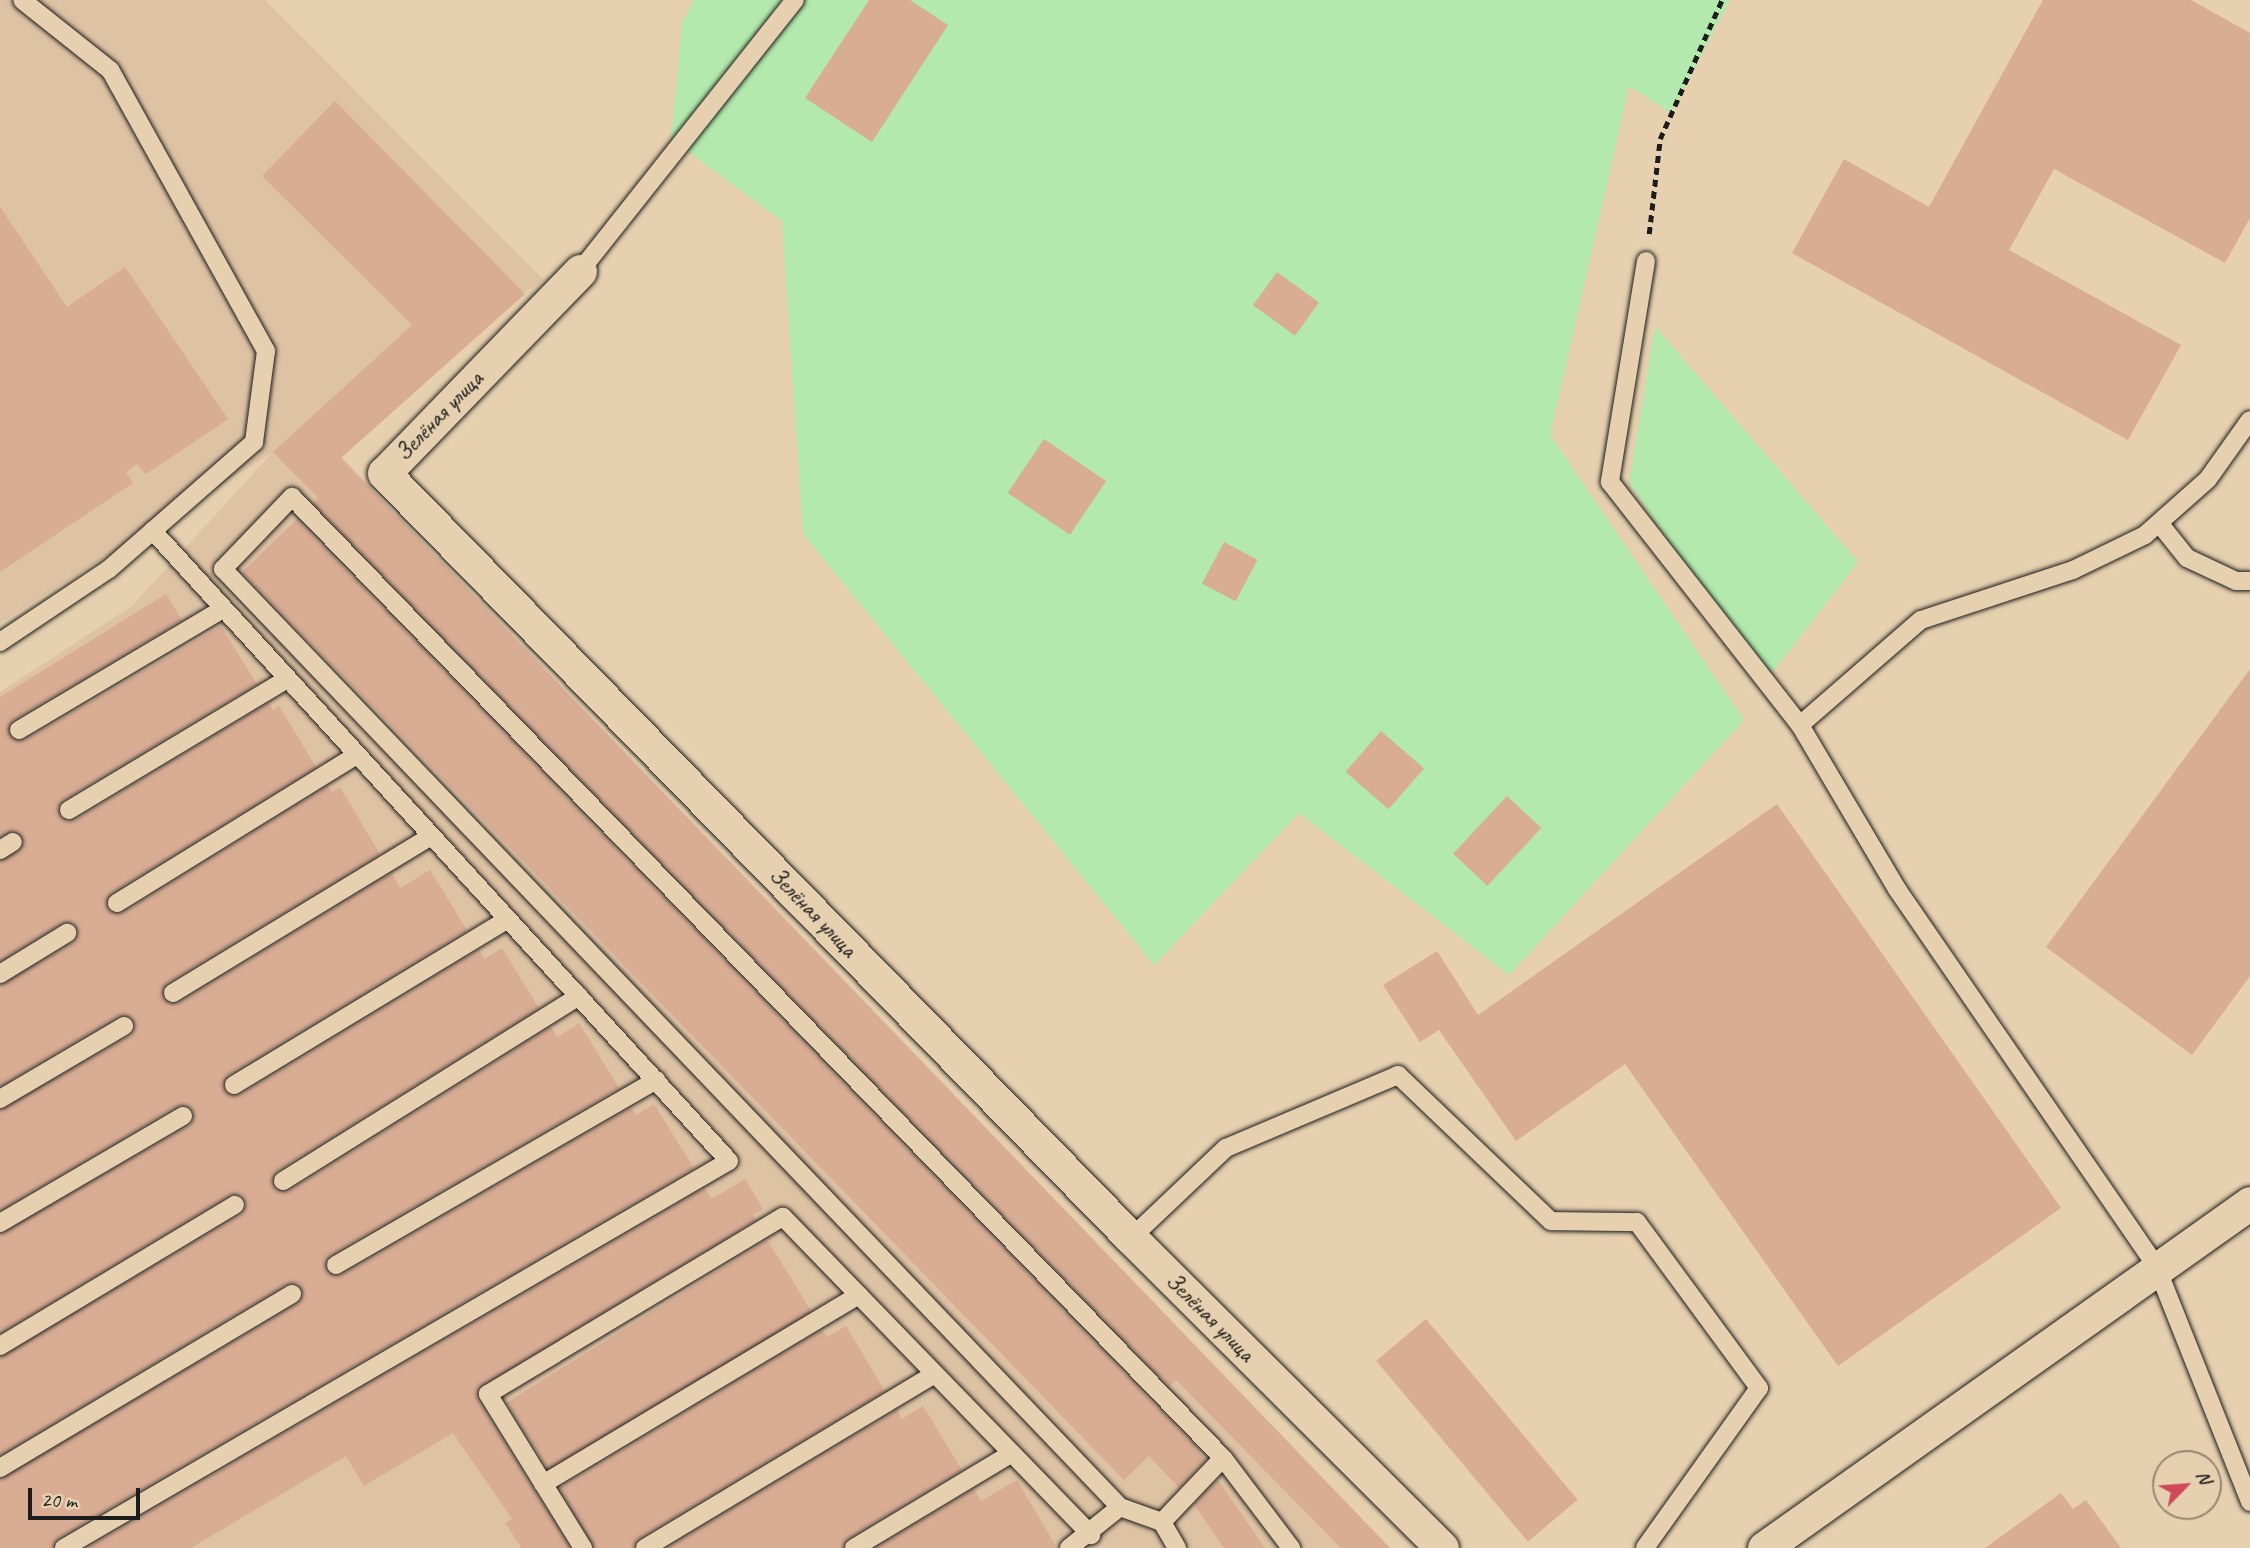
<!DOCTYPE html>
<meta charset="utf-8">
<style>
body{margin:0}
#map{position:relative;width:2250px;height:1548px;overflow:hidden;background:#e6d0af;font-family:Caveat,sans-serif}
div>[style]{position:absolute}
.built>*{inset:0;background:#dec2a4}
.green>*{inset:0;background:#b3e9ac}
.building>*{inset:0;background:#d9ac94;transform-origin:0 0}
.path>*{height:4.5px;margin-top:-2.25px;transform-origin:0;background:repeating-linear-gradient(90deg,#1c1c1c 0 7px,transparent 0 12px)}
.roads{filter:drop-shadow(0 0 2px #1c1c1c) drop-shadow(0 0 2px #1c1c1c)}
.lane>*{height:18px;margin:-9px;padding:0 9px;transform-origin:9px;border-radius:9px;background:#e6d0af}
.street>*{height:33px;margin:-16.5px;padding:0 16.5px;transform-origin:16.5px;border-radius:16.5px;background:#e6d0af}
span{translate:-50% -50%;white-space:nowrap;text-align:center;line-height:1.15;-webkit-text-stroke:6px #e6d0af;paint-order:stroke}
.street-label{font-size:24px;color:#1c1c1c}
.north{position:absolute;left:2152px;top:1450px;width:70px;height:70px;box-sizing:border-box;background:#e6d0af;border:2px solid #958874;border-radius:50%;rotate:65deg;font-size:19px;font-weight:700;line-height:28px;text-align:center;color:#1c1c1c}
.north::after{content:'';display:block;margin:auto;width:24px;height:32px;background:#d1495b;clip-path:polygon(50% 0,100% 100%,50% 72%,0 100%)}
.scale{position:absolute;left:28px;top:1488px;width:112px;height:32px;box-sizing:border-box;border:4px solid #1c1c1c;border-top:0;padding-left:9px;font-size:21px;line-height:24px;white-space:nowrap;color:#1c1c1c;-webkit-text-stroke:5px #e6d0af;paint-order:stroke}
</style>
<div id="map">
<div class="built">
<div style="clip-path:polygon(0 0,265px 0,544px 280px,312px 426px,1390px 1548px,0 1548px,0 692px,132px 606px,273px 452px,0 623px)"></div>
</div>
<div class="green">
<div style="clip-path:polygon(694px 0,1730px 0,1671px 113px,1629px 86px,1550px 435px,1744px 720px,1509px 975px,1299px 813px,1154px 965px,803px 534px,782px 221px,671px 139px,682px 23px)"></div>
<div style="clip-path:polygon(1655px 326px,1858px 562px,1765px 682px,1629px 483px)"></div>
</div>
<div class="building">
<div style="clip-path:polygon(869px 0,910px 0,948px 25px,872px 142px,805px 98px)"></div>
<div style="clip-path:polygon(2043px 0,2191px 0,2250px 33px,2250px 218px,2225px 263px,2054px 169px,2009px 250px,2181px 345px,2128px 440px,1792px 253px,1844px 159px,1929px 207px)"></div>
<div style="clip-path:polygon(335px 101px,525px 294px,341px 458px,1390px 1548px,1341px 1548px,1176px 1380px,1169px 1386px,313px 503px,318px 498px,273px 452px,412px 325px,262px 176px)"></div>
<div style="clip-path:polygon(0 207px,67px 307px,125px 267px,228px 419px,146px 474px,137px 464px,126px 472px,133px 483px,0 572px)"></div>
<div style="left:1277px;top:272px;width:52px;height:41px;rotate:36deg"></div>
<div style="left:1044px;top:439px;width:75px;height:65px;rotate:34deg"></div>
<div style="clip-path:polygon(297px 519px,1194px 1445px,1205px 1460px,1179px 1488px,1149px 1456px,1124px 1480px,242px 572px)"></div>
<div style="left:1224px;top:542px;width:38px;height:47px;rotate:28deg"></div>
<div style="clip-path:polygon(166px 594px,182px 620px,13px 720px,10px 736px,25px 740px,221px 626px,257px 684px,63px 800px,60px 816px,75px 820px,269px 703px,273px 710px,279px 706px,316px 767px,111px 893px,108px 910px,123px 913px,328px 786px,332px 792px,340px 787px,380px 854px,167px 983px,164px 999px,179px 1003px,392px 873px,400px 888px,430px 870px,467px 930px,228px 1075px,225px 1091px,240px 1095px,479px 950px,485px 959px,502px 948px,539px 1008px,277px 1171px,274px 1188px,289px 1191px,551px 1027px,557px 1037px,579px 1023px,619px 1088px,330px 1255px,327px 1271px,342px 1275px,631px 1108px,636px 1115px,654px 1104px,694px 1168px,58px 1538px,53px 1548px,0 1548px,0 1479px,298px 1304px,303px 1295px,298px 1284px,286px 1284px,0 1455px,0 1357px,241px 1215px,246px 1205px,241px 1195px,229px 1195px,0 1333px,0 1234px,189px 1126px,194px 1117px,189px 1107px,177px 1106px,0 1210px,0 1110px,130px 1036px,135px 1027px,130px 1017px,118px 1016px,0 1086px,0 985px,73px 943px,78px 933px,73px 923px,62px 923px,0 961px,0 861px,24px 842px,13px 831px,0 837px,0 697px)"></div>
<div style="clip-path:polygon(2250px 669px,2250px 976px,2192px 1055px,2046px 947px)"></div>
<div style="left:1381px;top:731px;width:57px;height:54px;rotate:41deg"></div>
<div style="left:1507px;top:796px;width:47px;height:79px;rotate:43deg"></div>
<div style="clip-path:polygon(1777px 804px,2061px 1208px,1838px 1366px,1625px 1064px,1516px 1141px,1439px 1030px,1420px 1042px,1383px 985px,1437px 951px,1478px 1015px)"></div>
<div style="clip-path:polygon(745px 1179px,763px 1209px,753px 1215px,756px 1220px,478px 1389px,478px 1400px,570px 1548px,522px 1548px,505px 1523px,512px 1519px,453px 1433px,364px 1486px,346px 1456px,191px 1548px,87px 1548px,705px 1188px,712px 1199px)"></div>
<div style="left:767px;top:1240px;width:84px;height:307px;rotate:58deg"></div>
<div style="left:1426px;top:1319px;width:236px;height:65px;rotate:50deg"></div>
<div style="clip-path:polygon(846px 1326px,885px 1391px,639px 1538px,634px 1548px,594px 1548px,559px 1488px,822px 1330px,827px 1337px)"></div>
<div style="clip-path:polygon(923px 1406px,962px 1470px,848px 1538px,843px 1548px,667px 1548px,897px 1410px,902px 1419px)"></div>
<div style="clip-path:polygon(1017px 1480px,1057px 1548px,876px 1548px,974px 1489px,981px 1501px)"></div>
<div style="clip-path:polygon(1218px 1480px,1265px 1548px,1224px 1548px,1194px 1504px)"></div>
<div style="clip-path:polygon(2061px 1493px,2073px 1509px,2086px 1500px,2121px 1548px,1985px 1548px)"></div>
</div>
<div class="path">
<div style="left:1649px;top:234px;width:96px;rotate:-83.4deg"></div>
<div style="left:1660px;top:139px;width:152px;rotate:-66deg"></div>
</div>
<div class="roads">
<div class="lane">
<div style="left:1646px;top:261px;width:224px;rotate:99.3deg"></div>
<div style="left:1610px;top:482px;width:308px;rotate:52deg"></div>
<div style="left:1800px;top:725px;width:191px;rotate:59.4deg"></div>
<div style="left:1897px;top:889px;width:460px;rotate:55.5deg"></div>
<div style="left:2157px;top:1268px;width:252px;rotate:68.3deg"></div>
<div style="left:580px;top:271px;width:346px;rotate:-51.6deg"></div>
<div style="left:2159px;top:523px;width:45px;rotate:51.3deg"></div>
<div style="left:2187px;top:558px;width:54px;rotate:25.1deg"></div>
<div style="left:2236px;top:581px;width:14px"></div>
<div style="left:0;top:642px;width:131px;rotate:-33.8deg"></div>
<div style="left:109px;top:569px;width:193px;rotate:-41.2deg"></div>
<div style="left:254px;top:442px;width:92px;rotate:-82.5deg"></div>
<div style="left:266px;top:351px;width:321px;rotate:-119deg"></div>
<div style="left:110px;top:70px;width:112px;rotate:-141.5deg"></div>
<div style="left:1800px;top:725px;width:160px;rotate:-41deg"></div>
<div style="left:1921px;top:620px;width:160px;rotate:-18.2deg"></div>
<div style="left:2073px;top:570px;width:80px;rotate:-25.9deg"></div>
<div style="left:2145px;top:535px;width:84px;rotate:-41.6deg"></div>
<div style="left:2208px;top:479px;width:72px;rotate:-54.6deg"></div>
<div style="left:19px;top:730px;width:237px;rotate:-30.7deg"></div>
<div style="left:69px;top:810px;width:254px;rotate:-31deg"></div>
<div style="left:0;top:850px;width:15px;rotate:-32deg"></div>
<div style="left:117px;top:903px;width:282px;rotate:-31.7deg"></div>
<div style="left:0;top:974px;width:79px;rotate:-31.5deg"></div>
<div style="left:173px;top:993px;width:302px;rotate:-31.3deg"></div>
<div style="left:234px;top:1085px;width:320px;rotate:-31.2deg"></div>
<div style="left:0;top:1099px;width:144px;rotate:-30.5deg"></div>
<div style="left:283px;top:1181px;width:349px;rotate:-32deg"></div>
<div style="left:0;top:1223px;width:212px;rotate:-30.3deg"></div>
<div style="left:1131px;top:1238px;width:131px;rotate:-43.5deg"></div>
<div style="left:1226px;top:1148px;width:187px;rotate:-23deg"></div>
<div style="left:1398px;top:1075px;width:211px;rotate:43.7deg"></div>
<div style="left:1551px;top:1221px;width:86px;rotate:0.7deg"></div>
<div style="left:1637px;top:1222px;width:206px;rotate:53.7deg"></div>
<div style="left:1759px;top:1388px;width:196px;rotate:125.5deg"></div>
<div style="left:336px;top:1265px;width:370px;rotate:-30deg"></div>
<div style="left:0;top:1346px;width:274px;rotate:-31deg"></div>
<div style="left:0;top:1468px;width:340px;rotate:-30.8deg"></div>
<div style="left:543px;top:1484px;width:368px;rotate:-30.9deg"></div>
<div style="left:1120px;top:1507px;width:1298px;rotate:-133.72deg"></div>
<div style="left:223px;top:569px;width:100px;rotate:-46.2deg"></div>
<div style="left:292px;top:497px;width:1338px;rotate:45.91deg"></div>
<div style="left:1223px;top:1458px;width:113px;rotate:52.9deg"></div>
<div style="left:1162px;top:1522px;width:88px;rotate:-46.4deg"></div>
<div style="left:1162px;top:1522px;width:30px;rotate:60deg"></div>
<div style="left:64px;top:1548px;width:769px;rotate:-30.2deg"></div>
<div style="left:729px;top:1161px;width:854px;rotate:-132.44deg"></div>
<div style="left:583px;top:1548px;width:181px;rotate:-121.7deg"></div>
<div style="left:488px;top:1394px;width:344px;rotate:-31deg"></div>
<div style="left:783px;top:1217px;width:443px;rotate:45.9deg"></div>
<div style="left:645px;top:1548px;width:338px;rotate:-31deg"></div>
<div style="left:854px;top:1548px;width:184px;rotate:-31deg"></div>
<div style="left:1069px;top:1548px;width:65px;rotate:-38.8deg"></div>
<div style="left:1120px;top:1507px;width:45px;rotate:19.7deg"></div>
</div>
<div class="street">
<div style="left:580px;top:271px;width:281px;rotate:134.1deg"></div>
<div style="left:384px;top:473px;width:1069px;rotate:45.68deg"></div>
<div style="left:1131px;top:1238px;width:439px;rotate:44.9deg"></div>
<div style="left:1764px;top:1548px;width:596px;rotate:-35.37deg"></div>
</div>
</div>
<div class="street-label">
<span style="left:439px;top:416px;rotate:-46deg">Зелёная улица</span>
<span style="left:813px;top:912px;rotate:46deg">Зелёная улица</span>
<span style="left:1210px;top:1317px;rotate:45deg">Зелёная улица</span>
</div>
<div class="north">N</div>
<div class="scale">20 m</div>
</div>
